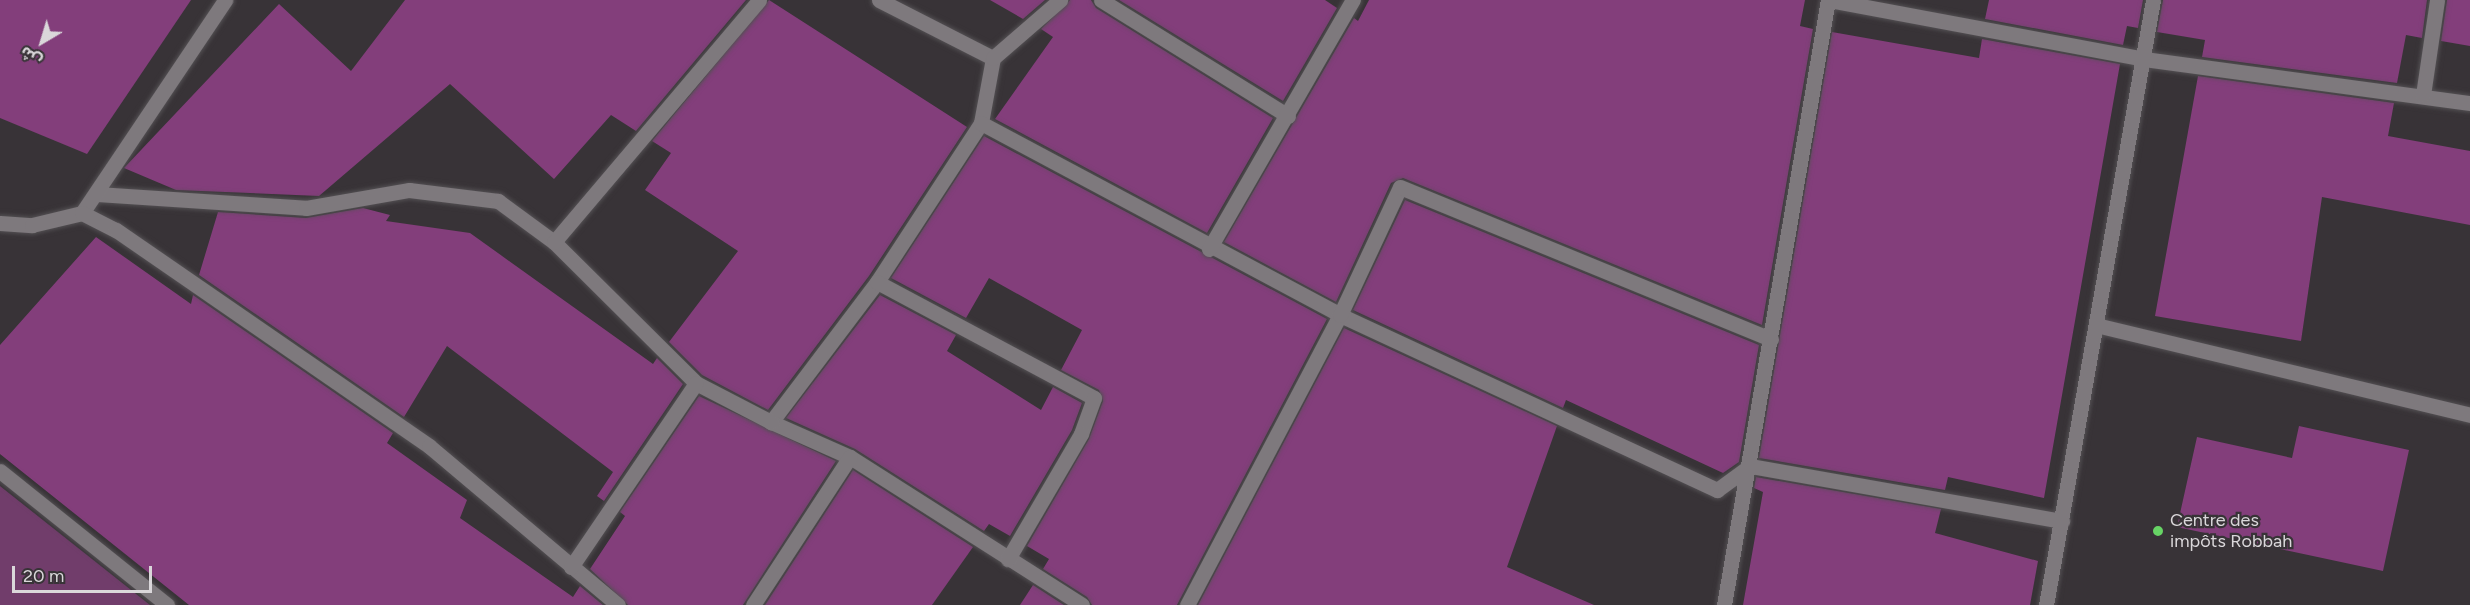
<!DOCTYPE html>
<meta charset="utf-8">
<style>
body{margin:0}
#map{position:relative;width:2470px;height:605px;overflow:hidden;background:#383337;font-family:Figtree,"Noto Sans Arabic",sans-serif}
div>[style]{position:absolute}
.green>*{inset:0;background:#713d6b}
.building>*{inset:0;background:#833e7b}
.roads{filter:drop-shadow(0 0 2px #535053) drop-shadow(0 0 2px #535053)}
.minor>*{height:15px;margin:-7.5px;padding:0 7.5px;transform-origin:7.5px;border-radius:7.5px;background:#7e797d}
.dots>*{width:16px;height:16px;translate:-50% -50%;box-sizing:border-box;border:3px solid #383337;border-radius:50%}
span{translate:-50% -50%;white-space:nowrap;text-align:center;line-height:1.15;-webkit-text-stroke:4.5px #383337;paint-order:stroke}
.poi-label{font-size:18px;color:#dad7da}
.left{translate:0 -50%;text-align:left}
.north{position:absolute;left:12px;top:12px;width:60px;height:60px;-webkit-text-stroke:4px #383337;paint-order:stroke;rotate:218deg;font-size:16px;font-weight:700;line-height:24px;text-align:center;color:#dad7da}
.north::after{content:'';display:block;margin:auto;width:21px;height:27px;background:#dad7da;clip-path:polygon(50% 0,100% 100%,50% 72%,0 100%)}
.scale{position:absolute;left:12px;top:566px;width:140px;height:27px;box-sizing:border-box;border:3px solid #dad7da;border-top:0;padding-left:8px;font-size:18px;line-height:21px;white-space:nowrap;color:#dad7da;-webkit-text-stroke:4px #383337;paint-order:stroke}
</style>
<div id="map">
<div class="green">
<div style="clip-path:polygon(0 486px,150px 605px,0 605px)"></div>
</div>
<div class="building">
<div style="clip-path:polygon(0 0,191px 0,87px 154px,0 118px)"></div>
<div style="clip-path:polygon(405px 0,746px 0,636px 131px,611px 115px,554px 179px,450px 84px,319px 196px,176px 190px,124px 168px,279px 4px,351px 71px)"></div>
<div style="clip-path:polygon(769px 0,967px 127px,869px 276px,768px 410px,702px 375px,669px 342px,738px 251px,645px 190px,671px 153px,652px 141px)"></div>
<div style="clip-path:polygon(990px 0,1045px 0,1023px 19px)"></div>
<div style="clip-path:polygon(1070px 0,1091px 0,1096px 8px,1273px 118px,1207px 233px,995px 119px,1053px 37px,1041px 29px)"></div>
<div style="clip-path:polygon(1119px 0,1325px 0,1337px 8px,1283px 101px)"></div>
<div style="clip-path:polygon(1369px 0,1805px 0,1800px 26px,1813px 29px,1762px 325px,1403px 178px,1391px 183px,1336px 302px,1224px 242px,1354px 18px,1358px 21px)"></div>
<div style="clip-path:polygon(1989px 0,2143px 0,2138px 28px,2127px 26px,2123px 45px,1985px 19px)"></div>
<div style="clip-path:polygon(2163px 0,2427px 0,2422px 38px,2406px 35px,2397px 83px,2202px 57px,2205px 40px,2157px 32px)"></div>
<div style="clip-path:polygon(2447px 0,2470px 0,2470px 46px,2441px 41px)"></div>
<div style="clip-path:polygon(1832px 32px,1979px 58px,1982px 39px,2120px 64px,2044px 498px,1948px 477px,1945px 490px,1759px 458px)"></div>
<div style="clip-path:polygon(2198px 76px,2394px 103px,2388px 136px,2470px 151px,2470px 225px,2322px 197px,2301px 341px,2155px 316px)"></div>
<div style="clip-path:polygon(984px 136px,1327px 319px,1177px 605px,1092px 605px,1087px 597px,1043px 569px,1049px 559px,1027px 546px,1089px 439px,1103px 401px,1099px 390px,1061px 370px,1082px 330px,989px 278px,966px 318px,891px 278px)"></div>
<div style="clip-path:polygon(1405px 200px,1759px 345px,1739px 462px,1723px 473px,1566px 400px,1563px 408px,1353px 310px)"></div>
<div style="clip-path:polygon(363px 208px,390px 215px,386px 221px,470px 233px,653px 364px,657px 358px,683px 384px,604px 501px,597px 496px,613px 472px,447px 346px,404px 417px,199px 275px,218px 212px,306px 218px)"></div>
<div style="clip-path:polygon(96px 237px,191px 304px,193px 295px,393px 433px,387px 443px,467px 500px,460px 518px,573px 597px,580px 586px,603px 605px,189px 605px,0 454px,0 345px)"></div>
<div style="clip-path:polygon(880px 295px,956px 335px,947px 351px,1041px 410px,1053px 387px,1082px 403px,1072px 430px,1010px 536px,989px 524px,984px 531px,855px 449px,786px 418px)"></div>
<div style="clip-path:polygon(1344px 328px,1557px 426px,1507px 567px,1594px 605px,1198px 605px)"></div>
<div style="clip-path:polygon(699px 396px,836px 461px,743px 605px,628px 605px,590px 569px,625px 516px,620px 512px)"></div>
<div style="clip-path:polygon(2299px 426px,2409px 450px,2383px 571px,2177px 527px,2197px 437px,2292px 458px)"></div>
<div style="clip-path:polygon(853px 470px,973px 547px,932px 605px,765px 605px)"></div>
<div style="clip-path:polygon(1756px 477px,1941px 509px,1935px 533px,2038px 561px,2030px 605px,1743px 605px,1763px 492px,1754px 488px)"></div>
<div style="clip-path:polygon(1033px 585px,1064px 605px,1020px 605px)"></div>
</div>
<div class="roads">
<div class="minor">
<div style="left:879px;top:0;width:128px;rotate:27deg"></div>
<div style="left:993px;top:58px;width:66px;rotate:100.5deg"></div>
<div style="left:981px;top:123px;width:190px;rotate:123.2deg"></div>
<div style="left:877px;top:282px;width:176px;rotate:127.1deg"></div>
<div style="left:771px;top:422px;width:86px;rotate:23.9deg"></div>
<div style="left:850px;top:457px;width:275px;rotate:32.5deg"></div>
<div style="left:1101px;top:0;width:220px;rotate:31.8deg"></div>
<div style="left:1829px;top:0;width:320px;rotate:10.6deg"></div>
<div style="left:2144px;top:59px;width:329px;rotate:7.7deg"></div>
<div style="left:993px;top:58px;width:89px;rotate:-40.9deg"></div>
<div style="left:2423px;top:95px;width:96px;rotate:-81.6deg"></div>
<div style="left:981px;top:123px;width:407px;rotate:28.1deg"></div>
<div style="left:1340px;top:315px;width:416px;rotate:24.9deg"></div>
<div style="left:1717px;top:490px;width:41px;rotate:-36deg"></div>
<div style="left:1750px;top:466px;width:317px;rotate:10deg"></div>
<div style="left:97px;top:194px;width:209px;rotate:3.8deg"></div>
<div style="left:306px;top:208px;width:105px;rotate:-9.9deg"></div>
<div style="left:409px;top:190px;width:90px;rotate:7deg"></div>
<div style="left:498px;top:201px;width:69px;rotate:36.2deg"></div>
<div style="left:554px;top:242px;width:200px;rotate:44.8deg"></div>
<div style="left:696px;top:383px;width:85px;rotate:27.5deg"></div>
<div style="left:82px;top:213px;width:257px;rotate:-56.1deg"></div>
<div style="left:0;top:223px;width:32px;rotate:4deg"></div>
<div style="left:32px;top:225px;width:51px;rotate:-13.5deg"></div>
<div style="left:82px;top:213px;width:38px;rotate:27deg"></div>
<div style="left:116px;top:230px;width:380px;rotate:34.6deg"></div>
<div style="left:429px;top:446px;width:247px;rotate:40.1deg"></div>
<div style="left:554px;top:242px;width:317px;rotate:-49.7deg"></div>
<div style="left:1209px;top:249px;width:288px;rotate:-60deg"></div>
<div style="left:877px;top:282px;width:246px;rotate:28.1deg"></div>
<div style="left:1094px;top:398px;width:38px;rotate:110deg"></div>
<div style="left:1081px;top:434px;width:145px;rotate:120.3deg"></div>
<div style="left:2096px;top:325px;width:385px;rotate:13.5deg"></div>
<div style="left:0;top:471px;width:214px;rotate:38.7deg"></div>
<div style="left:571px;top:567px;width:222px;rotate:-55.8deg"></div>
<div style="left:753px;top:605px;width:177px;rotate:-56.8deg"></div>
<div style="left:1187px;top:605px;width:328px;rotate:-62.2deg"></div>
<div style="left:1340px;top:315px;width:141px;rotate:-64.9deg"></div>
<div style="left:1400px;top:187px;width:401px;rotate:22.3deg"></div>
<div style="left:1724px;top:605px;width:614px;rotate:-80.25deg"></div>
<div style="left:2046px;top:605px;width:614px;rotate:-79.97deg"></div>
</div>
</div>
<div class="dots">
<div style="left:2158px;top:531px;background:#67d465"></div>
</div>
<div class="poi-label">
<span class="left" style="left:2170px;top:531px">Centre des<br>impôts Robbah</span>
</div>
<div class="north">ش</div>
<div class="scale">20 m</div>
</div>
